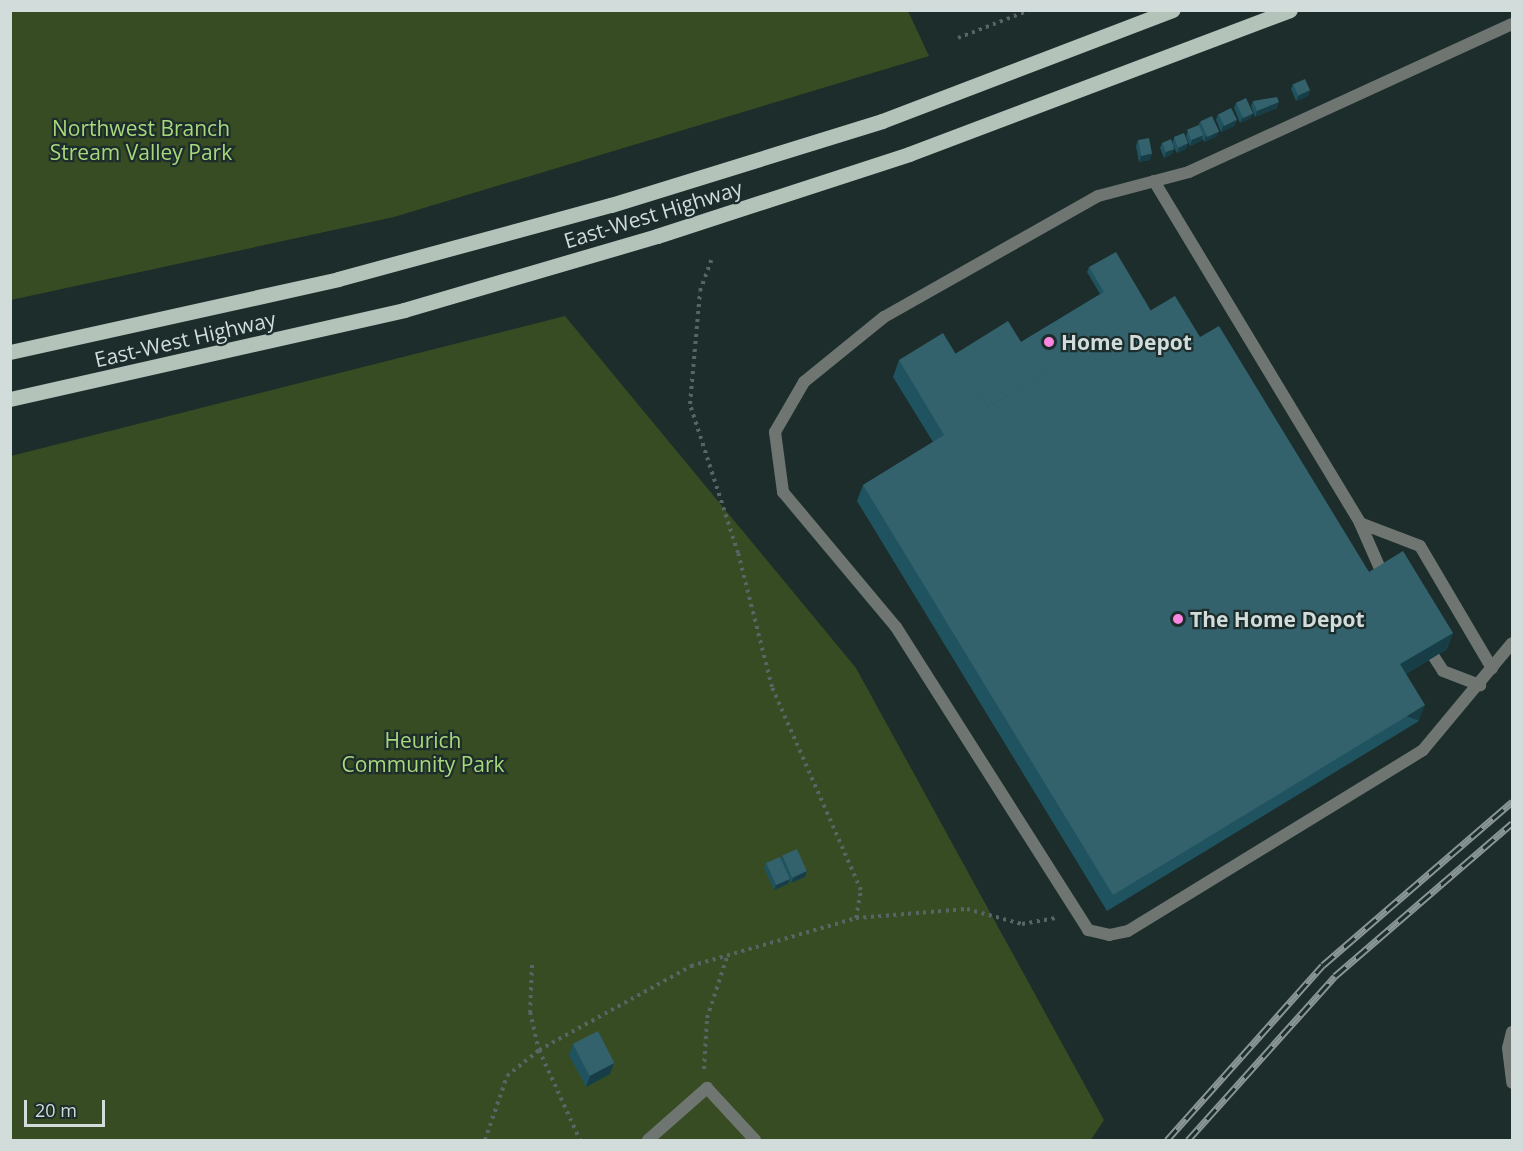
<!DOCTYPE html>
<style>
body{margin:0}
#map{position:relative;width:1523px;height:1151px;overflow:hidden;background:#1c2d2c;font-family:"Open Sans",sans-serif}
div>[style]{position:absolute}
.green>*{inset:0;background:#374c22}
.path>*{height:4px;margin-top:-2px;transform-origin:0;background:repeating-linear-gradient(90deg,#576665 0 3px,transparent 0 7.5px)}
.lane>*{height:12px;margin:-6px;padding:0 6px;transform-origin:6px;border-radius:6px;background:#6f7672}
.primary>*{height:15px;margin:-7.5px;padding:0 7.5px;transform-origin:7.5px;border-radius:7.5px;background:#b4c3ba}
.rail>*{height:7px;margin-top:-3.5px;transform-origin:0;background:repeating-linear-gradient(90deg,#1c2d2c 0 14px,#899695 0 28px);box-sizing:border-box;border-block:2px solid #899695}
.wall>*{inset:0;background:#205360}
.shaded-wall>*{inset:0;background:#173e46;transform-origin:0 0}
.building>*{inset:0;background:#33626d;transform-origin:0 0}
.dots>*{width:16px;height:16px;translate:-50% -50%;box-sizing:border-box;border:3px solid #1c2d2c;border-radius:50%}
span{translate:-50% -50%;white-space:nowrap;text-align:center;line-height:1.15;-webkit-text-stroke:4.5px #1c2d2c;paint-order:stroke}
.park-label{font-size:21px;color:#a9d77c}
.street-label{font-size:21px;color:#d1dcdb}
.poi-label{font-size:21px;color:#d1dcdb;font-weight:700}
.left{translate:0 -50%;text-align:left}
.frame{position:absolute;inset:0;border:12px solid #d1dcdb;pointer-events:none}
.scale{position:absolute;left:24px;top:1100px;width:81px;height:27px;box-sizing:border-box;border:3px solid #d1dcdb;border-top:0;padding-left:8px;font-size:18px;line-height:21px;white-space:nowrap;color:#d1dcdb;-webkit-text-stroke:4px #1c2d2c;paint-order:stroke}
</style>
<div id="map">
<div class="green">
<div style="clip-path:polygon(11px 10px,908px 11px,929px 56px,394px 217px,11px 300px)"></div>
<div style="clip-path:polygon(565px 316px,856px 668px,1104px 1120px,1091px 1140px,11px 1140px,11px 456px)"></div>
</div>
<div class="path">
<div style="left:958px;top:38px;width:77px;rotate:-21.3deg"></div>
<div style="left:856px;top:918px;width:111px;rotate:-4.6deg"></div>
<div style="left:967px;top:909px;width:57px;rotate:15.3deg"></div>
<div style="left:1022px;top:924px;width:36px;rotate:-10deg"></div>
<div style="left:532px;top:965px;width:47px;rotate:92.4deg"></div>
<div style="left:530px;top:1012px;width:39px;rotate:77deg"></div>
<div style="left:539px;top:1050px;width:99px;rotate:65.5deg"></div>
<div style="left:704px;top:1069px;width:51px;rotate:-86.6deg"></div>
<div style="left:707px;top:1018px;width:64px;rotate:-71.8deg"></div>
<div style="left:485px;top:1140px;width:68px;rotate:-71deg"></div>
<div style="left:507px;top:1076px;width:41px;rotate:-39.1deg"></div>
<div style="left:539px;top:1050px;width:174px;rotate:-28.9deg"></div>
<div style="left:691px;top:966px;width:172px;rotate:-16.2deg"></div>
<div style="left:856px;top:918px;width:28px;rotate:-80deg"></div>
<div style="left:861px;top:890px;width:222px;rotate:-113.7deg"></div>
<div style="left:772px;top:687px;width:138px;rotate:-104.2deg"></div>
<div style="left:738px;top:553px;width:157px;rotate:-107.9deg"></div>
<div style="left:690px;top:404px;width:113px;rotate:-84.9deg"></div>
<div style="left:700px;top:291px;width:33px;rotate:-70deg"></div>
</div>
<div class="lane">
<div style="left:1512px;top:24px;width:355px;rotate:155.4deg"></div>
<div style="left:1189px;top:172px;width:94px;rotate:165.2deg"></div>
<div style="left:1098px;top:196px;width:246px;rotate:150.5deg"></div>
<div style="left:884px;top:317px;width:103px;rotate:140.9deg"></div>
<div style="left:804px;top:382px;width:58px;rotate:120.1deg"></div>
<div style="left:775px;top:432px;width:61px;rotate:82.4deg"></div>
<div style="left:783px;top:492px;width:176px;rotate:50.1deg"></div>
<div style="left:896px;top:627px;width:359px;rotate:57.6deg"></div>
<div style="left:1088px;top:930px;width:22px;rotate:13deg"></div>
<div style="left:1109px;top:935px;width:19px;rotate:-12deg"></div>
<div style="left:1128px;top:931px;width:346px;rotate:-31.5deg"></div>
<div style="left:1423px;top:750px;width:139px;rotate:-50.2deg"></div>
<div style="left:1154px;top:181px;width:399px;rotate:58.9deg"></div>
<div style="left:1360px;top:523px;width:64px;rotate:21deg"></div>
<div style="left:1420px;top:546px;width:142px;rotate:59.5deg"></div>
<div style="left:1360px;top:523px;width:62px;rotate:66.3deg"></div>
<div style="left:1425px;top:643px;width:33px;rotate:57deg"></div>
<div style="left:1443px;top:671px;width:40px;rotate:21deg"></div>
<div style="left:1512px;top:1032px;width:16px;rotate:104deg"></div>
<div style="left:1508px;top:1048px;width:35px;rotate:83deg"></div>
<div style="left:648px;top:1140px;width:79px;rotate:-41.4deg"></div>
<div style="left:707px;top:1088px;width:71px;rotate:47.3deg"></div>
</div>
<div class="primary">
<div style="left:10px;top:352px;width:336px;rotate:-12.5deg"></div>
<div style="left:338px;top:279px;width:283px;rotate:-15.2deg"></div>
<div style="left:611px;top:205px;width:284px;rotate:-17.2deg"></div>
<div style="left:882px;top:121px;width:311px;rotate:-20.9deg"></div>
<div style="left:10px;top:399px;width:404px;rotate:-12.7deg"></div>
<div style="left:404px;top:310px;width:264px;rotate:-16.3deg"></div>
<div style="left:657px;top:236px;width:265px;rotate:-18deg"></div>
<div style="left:909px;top:154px;width:407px;rotate:-20.7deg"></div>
</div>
<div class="rail">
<div style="left:1167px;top:1140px;width:234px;rotate:-48.3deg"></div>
<div style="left:1323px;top:965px;width:250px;rotate:-40.8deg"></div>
<div style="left:1188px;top:1140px;width:220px;rotate:-48.1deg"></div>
<div style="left:1335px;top:976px;width:234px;rotate:-40.8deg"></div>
</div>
<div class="wall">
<div style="clip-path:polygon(1293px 84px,1310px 90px,1308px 96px,1296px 101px,1291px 89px)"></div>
<div style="clip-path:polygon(1253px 101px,1277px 108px,1255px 117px,1251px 106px)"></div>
<div style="clip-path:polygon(1236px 103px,1251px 118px,1240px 123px,1234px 108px)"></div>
<div style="clip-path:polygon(1218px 114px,1237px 120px,1234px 126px,1221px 132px,1216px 120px)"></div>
<div style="clip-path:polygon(1200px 122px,1217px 136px,1204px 142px,1202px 138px,1201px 141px,1190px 146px,1186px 136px,1188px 131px,1198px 126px)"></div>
<div style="clip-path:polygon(1174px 138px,1188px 143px,1186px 149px,1177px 153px,1172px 144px)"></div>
<div style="clip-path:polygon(1138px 140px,1150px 160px,1139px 162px,1136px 146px)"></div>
<div style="clip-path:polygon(1162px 143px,1174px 149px,1172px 154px,1164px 158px,1160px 148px)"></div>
<div style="clip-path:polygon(1089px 267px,1151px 311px,1200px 337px,1369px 572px,1453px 633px,1447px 649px,1406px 674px,1419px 721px,1107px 911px,857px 501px,863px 485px,933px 442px,893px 377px,899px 360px,955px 354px,1021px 342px,1100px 294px,1087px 272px)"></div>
<div style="clip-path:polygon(782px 855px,807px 871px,805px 877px,791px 883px,790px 880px,788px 884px,774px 890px,764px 868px,766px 862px,781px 859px)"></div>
<div style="clip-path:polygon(573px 1044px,614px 1063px,610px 1074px,586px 1087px,569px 1055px)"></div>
</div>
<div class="shaded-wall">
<div style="clip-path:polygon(1310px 90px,1308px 96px,1296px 101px,1298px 96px)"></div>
<div style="clip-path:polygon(1279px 102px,1277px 108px,1255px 117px,1257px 111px)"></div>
<div style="clip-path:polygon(1253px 113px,1251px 118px,1240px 123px,1242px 118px)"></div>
<div style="clip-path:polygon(1237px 120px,1234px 126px,1221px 132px,1223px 126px)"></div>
<div style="clip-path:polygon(1219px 131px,1217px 136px,1204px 142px,1206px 136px)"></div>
<div style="clip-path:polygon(1203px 135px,1201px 141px,1190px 146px,1192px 140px)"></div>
<div style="clip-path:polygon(1188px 143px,1186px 149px,1177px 153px,1179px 148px)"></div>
<div style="clip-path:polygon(1174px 149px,1172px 154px,1164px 158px,1166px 152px)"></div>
<div style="clip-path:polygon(1152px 154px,1150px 160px,1139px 162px,1141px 156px)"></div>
<div style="clip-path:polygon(1453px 633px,1447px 649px,1394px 681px,1400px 664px)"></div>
<div style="left:1425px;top:705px;width:17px;height:365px;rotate:111deg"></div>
<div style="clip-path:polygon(807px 871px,805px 877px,791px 883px,793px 878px)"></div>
<div style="clip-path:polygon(790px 879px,788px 884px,774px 890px,776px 885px)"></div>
<div style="clip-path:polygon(614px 1063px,610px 1074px,586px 1087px,590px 1076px)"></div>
</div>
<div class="building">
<div style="left:1305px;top:79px;width:12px;height:13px;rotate:66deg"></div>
<div style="clip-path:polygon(1277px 97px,1279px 102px,1257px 111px,1253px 101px)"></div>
<div style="left:1246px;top:98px;width:17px;height:11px;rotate:65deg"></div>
<div style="left:1231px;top:108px;width:13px;height:14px;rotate:63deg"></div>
<div style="left:1212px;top:116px;width:17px;height:13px;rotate:65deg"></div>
<div style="left:1199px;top:125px;width:11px;height:13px;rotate:68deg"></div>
<div style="left:1184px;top:133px;width:11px;height:11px;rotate:68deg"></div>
<div style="left:1149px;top:138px;width:16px;height:11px;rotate:79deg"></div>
<div style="clip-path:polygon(1171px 139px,1174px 149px,1166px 152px,1162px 143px)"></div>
<div style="clip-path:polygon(1116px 252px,1151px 311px,988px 407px,955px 354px,1008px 321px,1021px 342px,1104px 292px,1089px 267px)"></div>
<div style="clip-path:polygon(1175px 296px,1200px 337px,1219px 326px,1369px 572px,1403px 551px,1453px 633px,1400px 664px,1425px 705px,1113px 895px,863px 485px,944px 435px,899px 360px,943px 333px,988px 407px)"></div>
<div style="left:797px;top:849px;width:24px;height:16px;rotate:66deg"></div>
<div style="left:780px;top:857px;width:24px;height:15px;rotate:66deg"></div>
<div style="left:598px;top:1031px;width:36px;height:28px;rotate:63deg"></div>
</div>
<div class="dots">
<div style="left:1049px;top:342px;background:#fe85e0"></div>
<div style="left:1178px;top:619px;background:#fe85e0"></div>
</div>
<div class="park-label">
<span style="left:141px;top:140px">Northwest Branch<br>Stream Valley Park</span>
<span style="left:423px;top:752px">Heurich<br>Community Park</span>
</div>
<div class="street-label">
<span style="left:653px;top:214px;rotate:-17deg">East-West Highway</span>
<span style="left:185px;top:339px;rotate:-13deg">East-West Highway</span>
</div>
<div class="poi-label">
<span class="left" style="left:1061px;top:342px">Home Depot</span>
<span class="left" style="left:1190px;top:619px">The Home Depot</span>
</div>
<div class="frame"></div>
<div class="scale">20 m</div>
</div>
